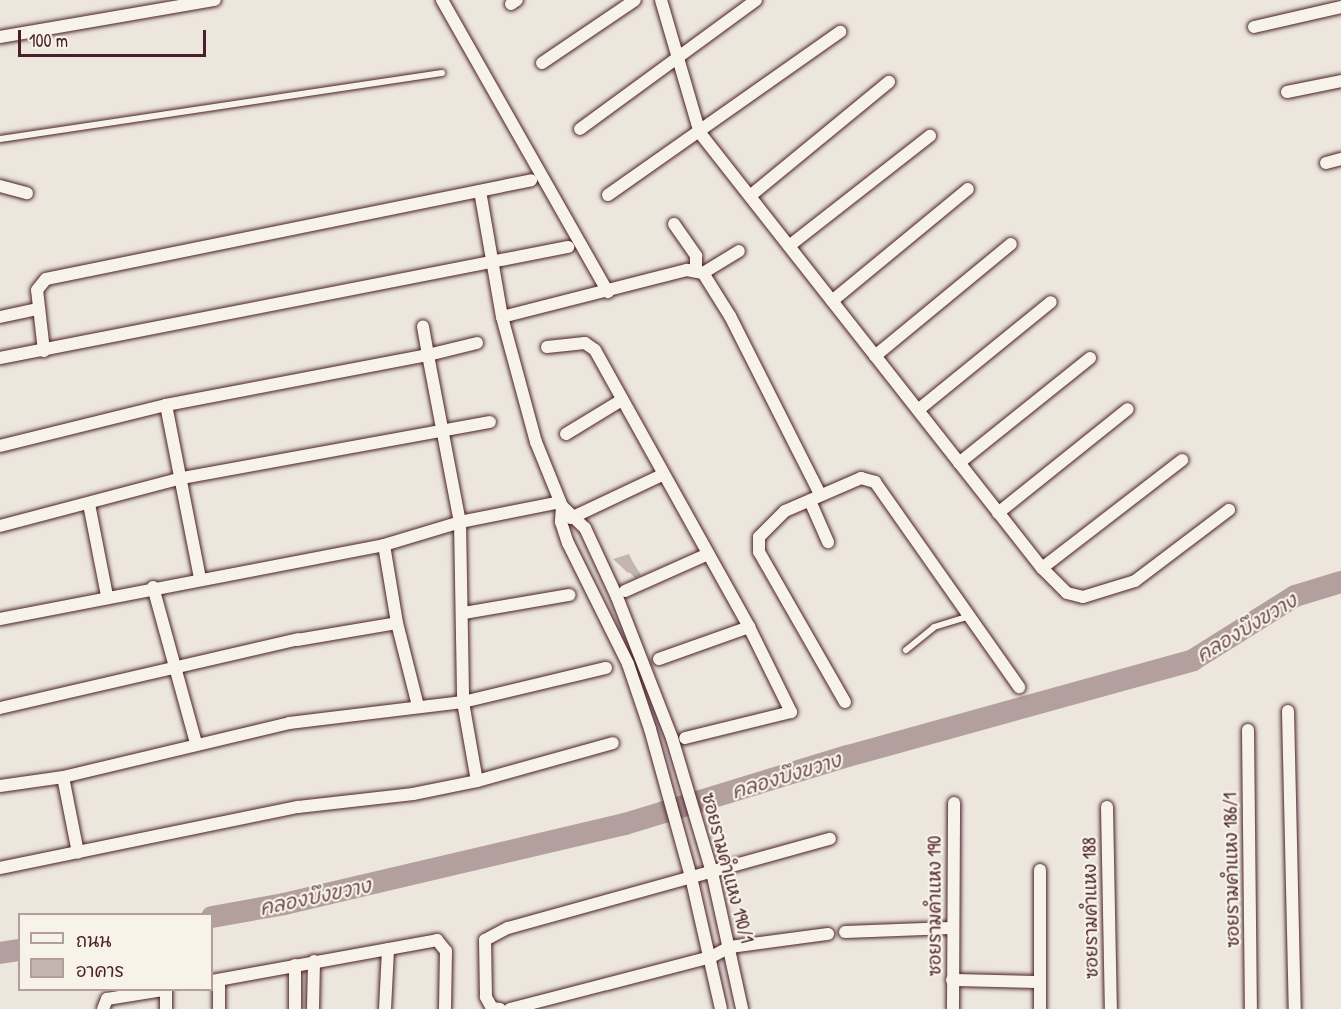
<!DOCTYPE html>
<meta charset="utf-8">
<style>
body{margin:0}
#map{position:relative;width:1341px;height:1009px;overflow:hidden;background:#ece6dd;font-family:"Patrick Hand","Playpen Sans Thai",sans-serif}
div>[style]{position:absolute}
.shadow>*{inset:0;background:#0003}
.river>*{height:22px;margin:-11px;padding:0 11px;transform-origin:11px;border-radius:11px;background:#b39f9d}
.building>*{inset:0;background:#c4b5b0}
.roads{filter:drop-shadow(0 0 2px #4a1f2b) drop-shadow(0 0 2px #4a1f2b)}
.lane>*{height:6px;margin:-3px;padding:0 3px;transform-origin:3px;border-radius:3px;background:#f7f3e8}
.street>*{height:12px;margin:-6px;padding:0 6px;transform-origin:6px;border-radius:6px;background:#f7f3e8}
span{translate:-50% -50%;white-space:nowrap;text-align:center;line-height:1.15;-webkit-text-stroke:4.5px #f7f3e8;paint-order:stroke}
.street-label{font-size:18px;color:#4a1f2b}
.water-label{font-size:20px;color:#6f4c53;font-style:italic}
.legend{position:absolute;left:18px;top:913px;width:195px;height:78px;box-sizing:border-box;background:#f7f3e8;border:2px solid #b29e9c;margin:0;padding:8px 10px;list-style:none;font-size:18px;color:#4a1f2b}
.legend li{display:flex;align-items:center;gap:12px;height:30px}
.legend b{width:30px;border:2px solid #b29e9c}
.scale{position:absolute;left:18px;top:30px;width:188px;height:27px;box-sizing:border-box;border:3px solid #4a1f2b;border-top:0;padding-left:8px;font-size:18px;line-height:21px;white-space:nowrap;color:#4a1f2b;-webkit-text-stroke:4px #f7f3e8;paint-order:stroke}
</style>
<div id="map">
<div class="shadow">
<div style="clip-path:polygon(629px 556px,641px 575px,635px 578px,617px 559px)"></div>
</div>
<div class="river">
<div style="left:212px;top:917px;width:73px;rotate:-10.2deg"></div>
<div style="left:284px;top:904px;width:350px;rotate:-13.2deg"></div>
<div style="left:625px;top:824px;width:233px;rotate:-17deg"></div>
<div style="left:848px;top:756px;width:358px;rotate:-15.5deg"></div>
<div style="left:1193px;top:660px;width:120px;rotate:-32.1deg"></div>
<div style="left:1295px;top:596px;width:48px;rotate:-16.9deg"></div>
<div style="left:0;top:953px;width:20px;rotate:-9deg"></div>
</div>
<div class="building">
<div style="clip-path:polygon(629px 554px,636px 569px,628px 573px,613px 559px)"></div>
</div>
<div class="roads">
<div class="lane">
<div style="left:0;top:139px;width:447px;rotate:-8.5deg"></div>
<div style="left:906px;top:650px;width:36px;rotate:-39deg"></div>
<div style="left:934px;top:627px;width:37px;rotate:-17deg"></div>
</div>
<div class="street">
<div style="left:442px;top:0;width:336px;rotate:60.4deg"></div>
<div style="left:661px;top:0;width:139px;rotate:73.7deg"></div>
<div style="left:700px;top:133px;width:553px;rotate:51.83deg"></div>
<div style="left:1042px;top:568px;width:35px;rotate:45deg"></div>
<div style="left:1067px;top:593px;width:16px;rotate:14deg"></div>
<div style="left:1083px;top:597px;width:54px;rotate:-17.1deg"></div>
<div style="left:1135px;top:581px;width:118px;rotate:-37.1deg"></div>
<div style="left:511px;top:4px;width:7px;rotate:-34deg"></div>
<div style="left:1254px;top:27px;width:89px;rotate:-12.9deg"></div>
<div style="left:0;top:37px;width:218px;rotate:-9.8deg"></div>
<div style="left:542px;top:63px;width:112px;rotate:-34.1deg"></div>
<div style="left:1287px;top:92px;width:55px;rotate:-11.5deg"></div>
<div style="left:580px;top:129px;width:218px;rotate:-36.2deg"></div>
<div style="left:1326px;top:163px;width:16px;rotate:-15deg"></div>
<div style="left:0;top:186px;width:28px;rotate:15deg"></div>
<div style="left:480px;top:191px;width:128px;rotate:80.1deg"></div>
<div style="left:502px;top:317px;width:130px;rotate:74.8deg"></div>
<div style="left:536px;top:442px;width:69px;rotate:67.9deg"></div>
<div style="left:562px;top:506px;width:16px;rotate:94deg"></div>
<div style="left:561px;top:522px;width:22px;rotate:72deg"></div>
<div style="left:568px;top:543px;width:135px;rotate:63.6deg"></div>
<div style="left:628px;top:664px;width:69px;rotate:71.3deg"></div>
<div style="left:650px;top:729px;width:154px;rotate:74.5deg"></div>
<div style="left:691px;top:877px;width:135px;rotate:77.2deg"></div>
<div style="left:608px;top:195px;width:284px;rotate:-35.1deg"></div>
<div style="left:750px;top:196px;width:180px;rotate:-39.4deg"></div>
<div style="left:674px;top:224px;width:39px;rotate:55deg"></div>
<div style="left:696px;top:256px;width:14px;rotate:90deg"></div>
<div style="left:789px;top:246px;width:179px;rotate:-38deg"></div>
<div style="left:703px;top:273px;width:42px;rotate:-31.4deg"></div>
<div style="left:832px;top:301px;width:176px;rotate:-39.5deg"></div>
<div style="left:0;top:317px;width:40px;rotate:-12deg"></div>
<div style="left:502px;top:317px;width:191px;rotate:-14.3deg"></div>
<div style="left:687px;top:270px;width:16px;rotate:11deg"></div>
<div style="left:703px;top:273px;width:51px;rotate:57.9deg"></div>
<div style="left:730px;top:316px;width:199px;rotate:63.2deg"></div>
<div style="left:477px;top:343px;width:50px;rotate:166.2deg"></div>
<div style="left:428px;top:355px;width:170px;rotate:79.2deg"></div>
<div style="left:460px;top:522px;width:180px;rotate:89deg"></div>
<div style="left:463px;top:702px;width:80px;rotate:80deg"></div>
<div style="left:547px;top:347px;width:38px;rotate:-6deg"></div>
<div style="left:585px;top:343px;width:12px;rotate:35deg"></div>
<div style="left:595px;top:350px;width:317px;rotate:60.9deg"></div>
<div style="left:749px;top:627px;width:95px;rotate:63.7deg"></div>
<div style="left:791px;top:712px;width:109px;rotate:166.2deg"></div>
<div style="left:44px;top:351px;width:61px;rotate:-96.5deg"></div>
<div style="left:37px;top:290px;width:14px;rotate:-51deg"></div>
<div style="left:46px;top:279px;width:495px;rotate:-11.5deg"></div>
<div style="left:875px;top:356px;width:176px;rotate:-39.5deg"></div>
<div style="left:0;top:358px;width:579px;rotate:-11.06deg"></div>
<div style="left:166px;top:405px;width:177px;rotate:78.9deg"></div>
<div style="left:918px;top:410px;width:171px;rotate:-39.1deg"></div>
<div style="left:566px;top:434px;width:66px;rotate:-31.3deg"></div>
<div style="left:0;top:446px;width:171px;rotate:-13.9deg"></div>
<div style="left:166px;top:405px;width:267px;rotate:-10.8deg"></div>
<div style="left:428px;top:355px;width:29px;rotate:-100deg"></div>
<div style="left:959px;top:463px;width:168px;rotate:-38.7deg"></div>
<div style="left:810px;top:501px;width:45px;rotate:66.3deg"></div>
<div style="left:89px;top:504px;width:94px;rotate:78.9deg"></div>
<div style="left:562px;top:506px;width:32px;rotate:44deg"></div>
<div style="left:585px;top:528px;width:76px;rotate:65.1deg"></div>
<div style="left:617px;top:597px;width:151px;rotate:68.7deg"></div>
<div style="left:672px;top:738px;width:140px;rotate:73.4deg"></div>
<div style="left:712px;top:872px;width:140px;rotate:77.6deg"></div>
<div style="left:998px;top:513px;width:166px;rotate:-38.7deg"></div>
<div style="left:571px;top:518px;width:101px;rotate:-25.3deg"></div>
<div style="left:0;top:526px;width:188px;rotate:-14.8deg"></div>
<div style="left:182px;top:478px;width:313px;rotate:-10.3deg"></div>
<div style="left:384px;top:545px;width:79px;rotate:80.5deg"></div>
<div style="left:397px;top:623px;width:86px;rotate:75.8deg"></div>
<div style="left:1042px;top:568px;width:177px;rotate:-37.6deg"></div>
<div style="left:153px;top:587px;width:162px;rotate:74.6deg"></div>
<div style="left:625px;top:591px;width:91px;rotate:-24deg"></div>
<div style="left:464px;top:613px;width:107px;rotate:-9.7deg"></div>
<div style="left:0;top:619px;width:391px;rotate:-10.9deg"></div>
<div style="left:384px;top:545px;width:79px;rotate:-16.8deg"></div>
<div style="left:460px;top:522px;width:102px;rotate:-11.3deg"></div>
<div style="left:297px;top:640px;width:101px;rotate:-9.6deg"></div>
<div style="left:659px;top:659px;width:96px;rotate:-19.6deg"></div>
<div style="left:845px;top:702px;width:173px;rotate:-119.8deg"></div>
<div style="left:759px;top:552px;width:15px;rotate:-90deg"></div>
<div style="left:759px;top:537px;width:37px;rotate:-45deg"></div>
<div style="left:785px;top:511px;width:83px;rotate:-23.5deg"></div>
<div style="left:861px;top:478px;width:15px;rotate:16deg"></div>
<div style="left:875px;top:482px;width:251px;rotate:54.9deg"></div>
<div style="left:0;top:708px;width:306px;rotate:-13deg"></div>
<div style="left:1288px;top:711px;width:298px;rotate:88.7deg"></div>
<div style="left:1248px;top:730px;width:279px;rotate:89.4deg"></div>
<div style="left:63px;top:777px;width:77px;rotate:78.8deg"></div>
<div style="left:0;top:786px;width:64px;rotate:-8.1deg"></div>
<div style="left:63px;top:777px;width:232px;rotate:-13.4deg"></div>
<div style="left:289px;top:723px;width:175px;rotate:-6.9deg"></div>
<div style="left:463px;top:702px;width:147px;rotate:-13.4deg"></div>
<div style="left:1107px;top:807px;width:202px;rotate:88.9deg"></div>
<div style="left:0;top:868px;width:304px;rotate:-11.6deg"></div>
<div style="left:298px;top:807px;width:116px;rotate:-6.4deg"></div>
<div style="left:413px;top:794px;width:65px;rotate:-11.5deg"></div>
<div style="left:477px;top:781px;width:141px;rotate:-15.6deg"></div>
<div style="left:845px;top:932px;width:106px;rotate:-2.2deg"></div>
<div style="left:952px;top:980px;width:88px;rotate:1.3deg"></div>
<div style="left:212px;top:981px;width:229px;rotate:-10.3deg"></div>
<div style="left:437px;top:940px;width:14px;rotate:51deg"></div>
<div style="left:446px;top:951px;width:58px;rotate:91deg"></div>
<div style="left:103px;top:1009px;width:11px;rotate:-68deg"></div>
<div style="left:107px;top:999px;width:58px;rotate:-9deg"></div>
<div style="left:166px;top:1009px;width:19px;rotate:-90deg"></div>
<div style="left:219px;top:1009px;width:29px;rotate:-90deg"></div>
<div style="left:295px;top:1009px;width:44px;rotate:-90deg"></div>
<div style="left:313px;top:1009px;width:48px;rotate:-88.8deg"></div>
<div style="left:385px;top:1009px;width:60px;rotate:-87.1deg"></div>
<div style="left:500px;top:1009px;width:8px;rotate:-173deg"></div>
<div style="left:492px;top:1008px;width:13px;rotate:-119deg"></div>
<div style="left:486px;top:997px;width:57px;rotate:-91deg"></div>
<div style="left:485px;top:940px;width:26px;rotate:-28deg"></div>
<div style="left:508px;top:928px;width:334px;rotate:-15.5deg"></div>
<div style="left:510px;top:1009px;width:208px;rotate:-14.5deg"></div>
<div style="left:711px;top:957px;width:21px;rotate:-28deg"></div>
<div style="left:730px;top:947px;width:99px;rotate:-7.6deg"></div>
<div style="left:953px;top:1009px;width:206px;rotate:-89.7deg"></div>
<div style="left:1040px;top:1009px;width:139px;rotate:-90deg"></div>
</div>
</div>
<div class="street-label">
<span style="left:727px;top:868px;rotate:75deg">ซอยรามคำแหง 190/1</span>
<span style="left:1232px;top:870px;rotate:-91deg">ซอยรามคำแหง 186/1</span>
<span style="left:935px;top:906px;rotate:-90deg">ซอยรามคำแหง 190</span>
<span style="left:1091px;top:908px;rotate:-91deg">ซอยรามคำแหง 188</span>
</div>
<div class="water-label">
<span style="left:1246px;top:627px;rotate:-31deg">คลองบึงขวาง</span>
<span style="left:786px;top:775px;rotate:-17deg">คลองบึงขวาง</span>
<span style="left:315px;top:896px;rotate:-12deg">คลองบึงขวาง</span>
</div>
<ul class="legend">
<li><b style="height:8px;background:#f7f3e8"></b>ถนน</li>
<li><b style="height:16px;background:#c4b5b0"></b>อาคาร</li>
</ul>
<div class="scale">100 m</div>
</div>
